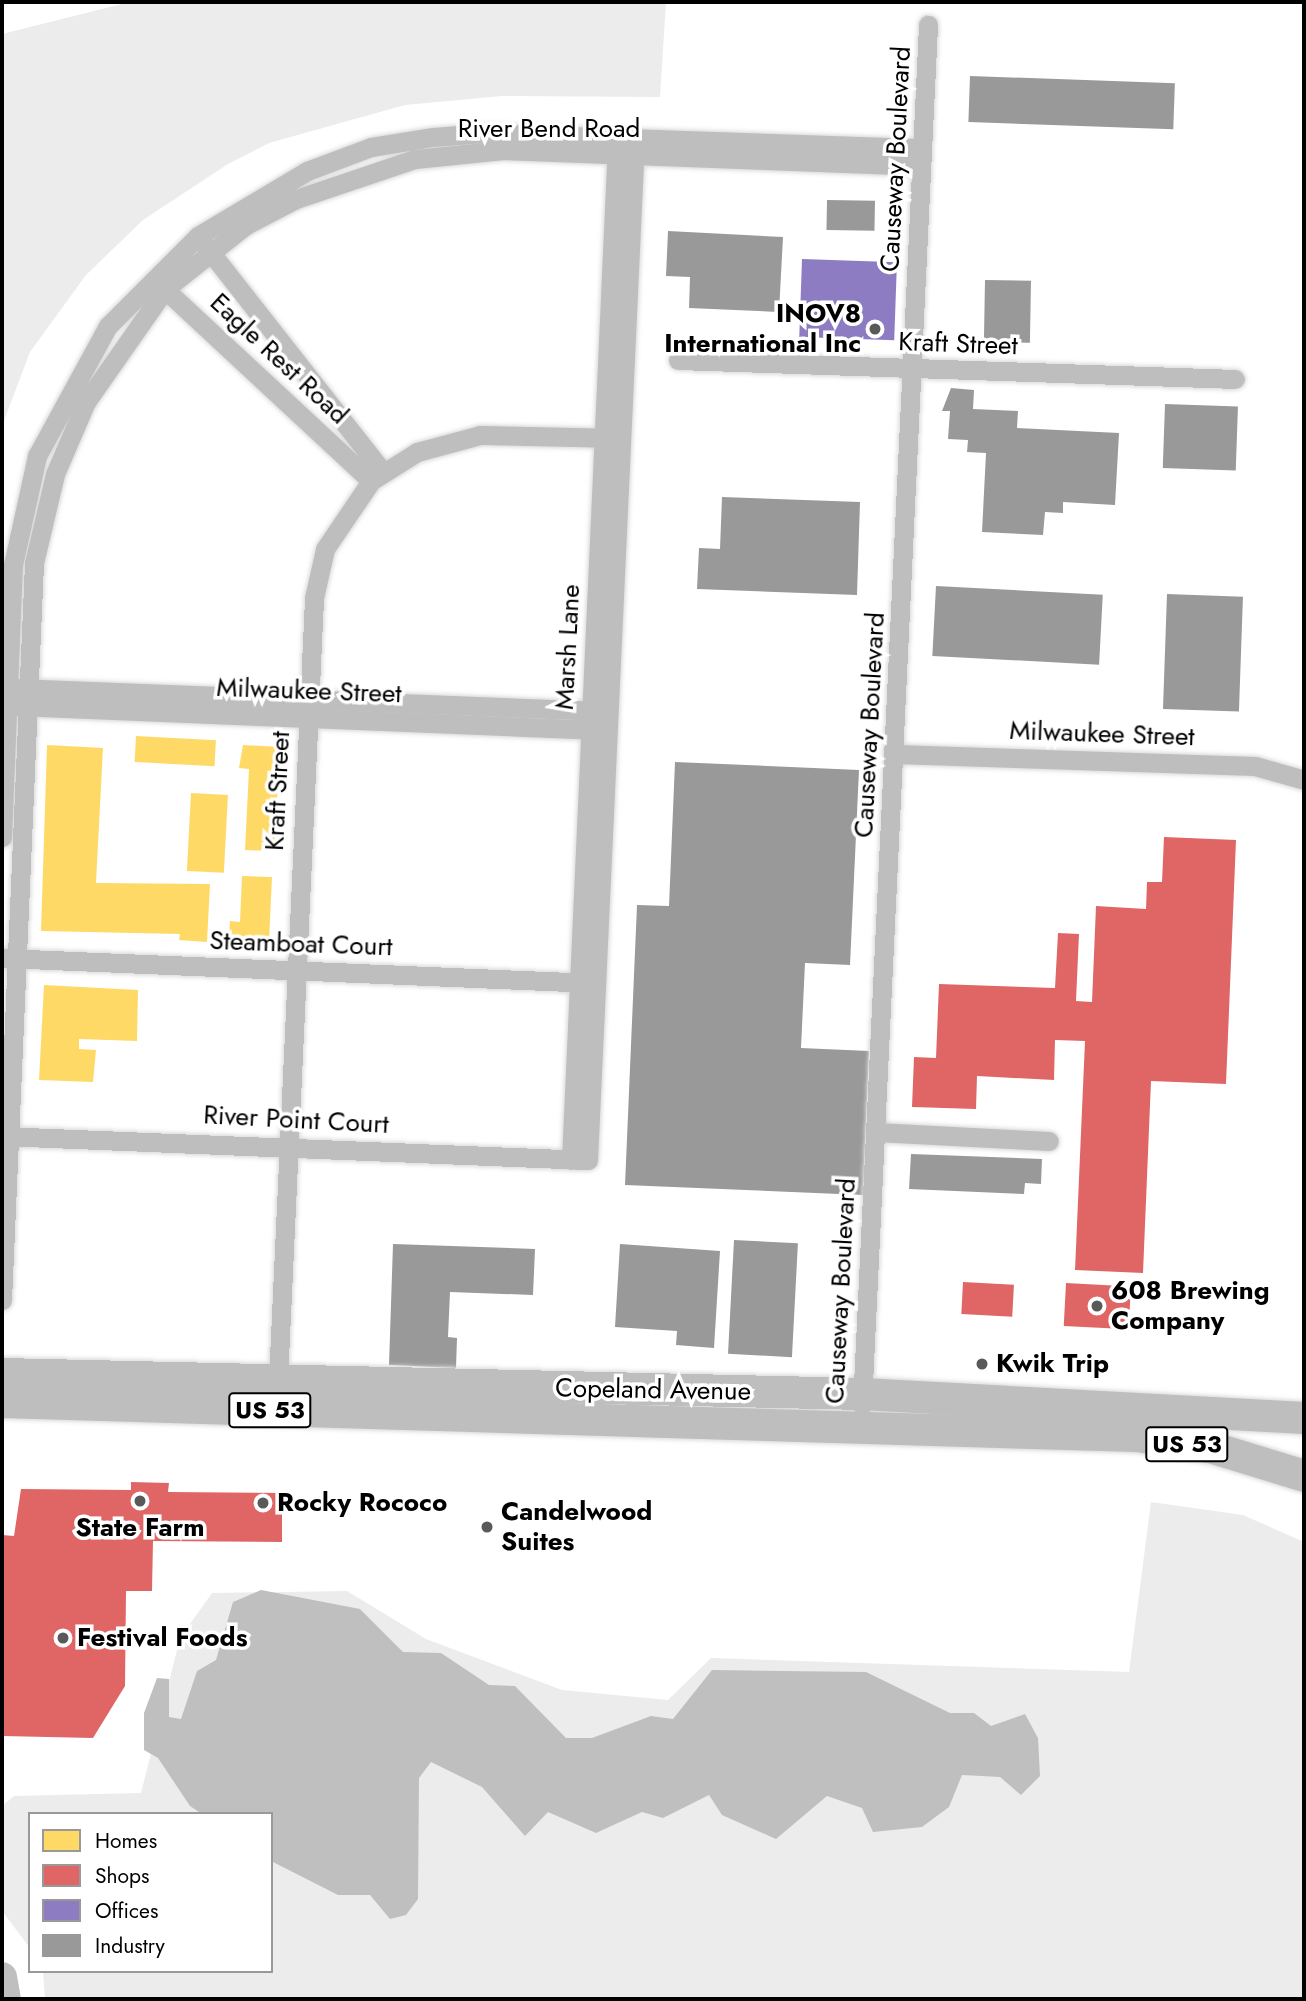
<!DOCTYPE html>
<style>
body{margin:0}
#map{position:relative;width:1306px;height:2001px;overflow:hidden;background:#fff;font-family:Jost,sans-serif}
div>[style]{position:absolute}
.green>*{inset:0;background:#ececec}
.water>*{inset:0;background:#bfbfbf}
.homes>*{inset:0;background:#ffd966;transform-origin:0 0}
.shops>*{inset:0;background:#e06666;transform-origin:0 0}
.offices>*{inset:0;background:#8e7cc3;transform-origin:0 0}
.industry>*{inset:0;background:#999;transform-origin:0 0}
.river>*{height:30px;margin:-15px;padding:0 15px;transform-origin:15px;border-radius:15px;background:#bfbfbf}
.roads{filter:drop-shadow(0 0 2px #dbdbdb) drop-shadow(0 0 2px #dbdbdb)}
.minor>*{height:19px;margin:-9.5px;padding:0 9.5px;transform-origin:9.5px;border-radius:9.5px;background:#bebebe}
.trunk>*{height:32px;margin:-16px;padding:0 16px;transform-origin:16px;border-radius:16px;background:#bebebe}
.dots>*{width:19px;height:19px;translate:-50% -50%;box-sizing:border-box;border:4px solid #fff;border-radius:50%}
span{translate:-50% -50%;white-space:nowrap;text-align:center;line-height:1.15;-webkit-text-stroke:7px #fff;paint-order:stroke}
.shield-label span{padding:2px 5px;background:#fff;border:2px solid;border-radius:5px;-webkit-text-stroke-width:0}
.shield-label{font-size:24px;color:#000;font-weight:700}
.street-label{font-size:26px;color:#000}
.poi-label{font-size:26px;color:#000;font-weight:700}
.right{translate:-100% -50%;text-align:right}
.left{translate:0 -50%;text-align:left}
.frame{position:absolute;inset:0;border:4px solid #000;pointer-events:none}
.legend{position:absolute;left:28px;top:1812px;width:245px;height:161px;box-sizing:border-box;background:#fff;border:2px solid #999;margin:0;padding:9px 12px;list-style:none;font-size:21px;color:#000}
.legend li{display:flex;align-items:center;gap:14px;height:35px}
.legend b{width:35px;border:2px solid #999}
</style>
<div id="map">
<div class="green">
<div style="clip-path:polygon(130px 2px,666px 2px,660px 97px,502px 96px,405px 105px,269px 143px,228px 164px,143px 220px,86px 275px,30px 352px,2px 426px,2px 34px)"></div>
<div style="clip-path:polygon(1151px 1502px,1243px 1515px,1304px 1542px,1304px 1999px,45px 1999px,43px 1971px,271px 1971px,271px 1814px,30px 1814px,30px 1948px,2px 1911px,2px 1806px,14px 1796px,141px 1793px,180px 1638px,212px 1593px,347px 1591px,426px 1639px,562px 1690px,668px 1700px,711px 1658px,1129px 1672px)"></div>
</div>
<div class="water">
<div style="clip-path:polygon(261px 1590px,360px 1609px,403px 1652px,441px 1653px,489px 1685px,515px 1686px,566px 1738px,592px 1738px,651px 1716px,673px 1719px,712px 1670px,866px 1672px,950px 1713px,974px 1713px,991px 1726px,1025px 1714px,1038px 1738px,1040px 1776px,1021px 1795px,1000px 1777px,962px 1775px,949px 1807px,922px 1827px,873px 1832px,862px 1808px,827px 1796px,776px 1839px,722px 1815px,709px 1795px,663px 1818px,642px 1812px,596px 1833px,548px 1812px,525px 1836px,482px 1787px,431px 1762px,419px 1778px,418px 1899px,406px 1915px,390px 1919px,370px 1895px,338px 1895px,271px 1861px,271px 1814px,202px 1814px,190px 1806px,158px 1758px,144px 1750px,144px 1713px,157px 1678px,169px 1679px,169px 1717px,181px 1719px,197px 1671px,216px 1660px,233px 1602px)"></div>
</div>
<div class="homes">
<div style="left:136px;top:736px;width:80px;height:26px;rotate:3deg"></div>
<div style="clip-path:polygon(47px 745px,103px 748px,96px 883px,210px 884px,207px 942px,179px 940px,180px 934px,41px 931px)"></div>
<div style="clip-path:polygon(243px 745px,280px 747px,274px 851px,245px 850px,249px 769px,239px 768px)"></div>
<div style="left:191px;top:793px;width:37px;height:78px;rotate:3deg"></div>
<div style="clip-path:polygon(242px 876px,272px 877px,269px 942px,229px 940px,230px 921px,240px 922px)"></div>
<div style="clip-path:polygon(44px 985px,138px 990px,137px 1041px,79px 1039px,79px 1049px,96px 1050px,93px 1082px,39px 1080px)"></div>
</div>
<div class="shops">
<div style="clip-path:polygon(1164px 837px,1236px 840px,1226px 1084px,1151px 1081px,1143px 1273px,1075px 1270px,1085px 1041px,1055px 1040px,1054px 1080px,977px 1076px,976px 1109px,912px 1107px,914px 1057px,936px 1058px,939px 984px,1055px 988px,1058px 933px,1079px 934px,1076px 1001px,1092px 1002px,1096px 906px,1146px 909px,1147px 882px,1162px 882px)"></div>
<div style="left:963px;top:1282px;width:51px;height:32px;rotate:3deg"></div>
<div style="left:1066px;top:1283px;width:65px;height:43px;rotate:3deg"></div>
<div style="clip-path:polygon(131px 1482px,169px 1483px,168px 1492px,282px 1493px,282px 1542px,153px 1541px,152px 1591px,126px 1591px,125px 1686px,93px 1738px,2px 1736px,2px 1535px,14px 1536px,21px 1489px,131px 1490px)"></div>
</div>
<div class="offices">
<div style="left:802px;top:259px;width:95px;height:78px;rotate:2deg"></div>
</div>
<div class="industry">
<div style="left:970px;top:76px;width:205px;height:46px;rotate:2deg"></div>
<div style="left:827px;top:200px;width:48px;height:30px;rotate:1deg"></div>
<div style="clip-path:polygon(668px 231px,783px 237px,779px 312px,689px 308px,690px 277px,666px 276px)"></div>
<div style="left:985px;top:280px;width:46px;height:62px;rotate:1deg"></div>
<div style="clip-path:polygon(951px 388px,974px 390px,973px 409px,1018px 411px,1017px 428px,1119px 433px,1115px 505px,1063px 502px,1063px 513px,1045px 512px,1043px 535px,982px 532px,986px 453px,967px 452px,968px 440px,948px 439px,950px 411px,942px 411px)"></div>
<div style="left:1165px;top:404px;width:73px;height:64px;rotate:2deg"></div>
<div style="clip-path:polygon(722px 497px,860px 502px,857px 595px,697px 589px,699px 548px,720px 549px)"></div>
<div style="left:936px;top:586px;width:167px;height:70px;rotate:3deg"></div>
<div style="left:1167px;top:594px;width:76px;height:115px;rotate:2deg"></div>
<div style="clip-path:polygon(675px 762px,859px 770px,850px 965px,805px 963px,801px 1048px,869px 1051px,863px 1195px,625px 1185px,637px 905px,669px 906px)"></div>
<div style="clip-path:polygon(911px 1154px,1042px 1159px,1041px 1184px,1025px 1183px,1024px 1194px,909px 1189px)"></div>
<div style="left:734px;top:1240px;width:64px;height:114px;rotate:3deg"></div>
<div style="clip-path:polygon(393px 1244px,535px 1249px,533px 1295px,450px 1292px,448px 1337px,457px 1338px,456px 1368px,389px 1365px)"></div>
<div style="clip-path:polygon(620px 1244px,720px 1251px,714px 1348px,676px 1345px,677px 1331px,615px 1327px)"></div>
</div>
<div class="river">
<div style="left:2px;top:1977px;width:22px;rotate:80deg"></div>
</div>
<div class="roads">
<div class="minor">
<div style="left:201px;top:240px;width:293px;rotate:51.9deg"></div>
<div style="left:157px;top:282px;width:292px;rotate:42.9deg"></div>
<div style="left:678px;top:360px;width:557px;rotate:1.95deg"></div>
<div style="left:14px;top:688px;width:589px;rotate:2.24deg"></div>
<div style="left:16px;top:706px;width:585px;rotate:2.35deg"></div>
<div style="left:896px;top:754px;width:359px;rotate:1.9deg"></div>
<div style="left:1255px;top:766px;width:51px;rotate:15.9deg"></div>
<div style="left:2px;top:837px;width:272px;rotate:-87.7deg"></div>
<div style="left:13px;top:565px;width:112px;rotate:-77.6deg"></div>
<div style="left:37px;top:456px;width:148px;rotate:-61.4deg"></div>
<div style="left:108px;top:326px;width:127px;rotate:-45deg"></div>
<div style="left:198px;top:236px;width:127px;rotate:-30.8deg"></div>
<div style="left:307px;top:171px;width:68px;rotate:-20.6deg"></div>
<div style="left:371px;top:147px;width:63px;rotate:-9.2deg"></div>
<div style="left:433px;top:137px;width:52px;rotate:-4.4deg"></div>
<div style="left:485px;top:133px;width:437px;rotate:2deg"></div>
<div style="left:4px;top:958px;width:589px;rotate:2.43deg"></div>
<div style="left:876px;top:1132px;width:173px;rotate:3deg"></div>
<div style="left:2px;top:1136px;width:586px;rotate:2.35deg"></div>
<div style="left:588px;top:1160px;width:1022px;rotate:-87.36deg"></div>
<div style="left:571px;top:1160px;width:1019px;rotate:-87.41deg"></div>
<div style="left:2px;top:1300px;width:738px;rotate:-87.51deg"></div>
<div style="left:34px;top:563px;width:91px;rotate:-76.7deg"></div>
<div style="left:55px;top:474px;width:78px;rotate:-66.7deg"></div>
<div style="left:86px;top:402px;width:138px;rotate:-55deg"></div>
<div style="left:165px;top:289px;width:103px;rotate:-38.3deg"></div>
<div style="left:246px;top:225px;width:56px;rotate:-27.5deg"></div>
<div style="left:296px;top:199px;width:126px;rotate:-18.6deg"></div>
<div style="left:415px;top:159px;width:89px;rotate:-5.8deg"></div>
<div style="left:504px;top:150px;width:417px;rotate:2.2deg"></div>
<div style="left:278px;top:1380px;width:783px;rotate:-87.36deg"></div>
<div style="left:314px;top:598px;width:50px;rotate:-77.3deg"></div>
<div style="left:325px;top:549px;width:82px;rotate:-55.9deg"></div>
<div style="left:371px;top:481px;width:54px;rotate:-32.2deg"></div>
<div style="left:417px;top:452px;width:65px;rotate:-15.1deg"></div>
<div style="left:480px;top:435px;width:141px;rotate:1.2deg"></div>
<div style="left:862px;top:1405px;width:1382px;rotate:-87.26deg"></div>
</div>
<div class="trunk">
<div style="left:2px;top:1374px;width:860px;rotate:1.33deg"></div>
<div style="left:862px;top:1394px;width:443px;rotate:3.1deg"></div>
<div style="left:2px;top:1402px;width:1136px;rotate:1.72deg"></div>
<div style="left:1137px;top:1436px;width:74px;rotate:8.6deg"></div>
<div style="left:1210px;top:1447px;width:98px;rotate:17.1deg"></div>
</div>
</div>
<div class="dots">
<div style="left:875px;top:329px;background:#595959"></div>
<div style="left:1097px;top:1306px;background:#595959"></div>
<div style="left:982px;top:1364px;background:#595959"></div>
<div style="left:140px;top:1501px;background:#595959"></div>
<div style="left:263px;top:1503px;background:#595959"></div>
<div style="left:487px;top:1527px;background:#595959"></div>
<div style="left:63px;top:1638px;background:#595959"></div>
</div>
<div class="shield-label">
<span style="left:270px;top:1410px">US 53</span>
<span style="left:1187px;top:1444px">US 53</span>
</div>
<div class="street-label">
<span style="left:549px;top:129px">River Bend Road</span>
<span style="left:896px;top:159px;rotate:-87deg">Causeway Boulevard</span>
<span style="left:958px;top:344px;rotate:2deg">Kraft Street</span>
<span style="left:279px;top:359px;rotate:43deg">Eagle Rest Road</span>
<span style="left:568px;top:647px;rotate:-87deg">Marsh Lane</span>
<span style="left:309px;top:691px;rotate:2deg">Milwaukee Street</span>
<span style="left:870px;top:725px;rotate:-87deg">Causeway Boulevard</span>
<span style="left:1102px;top:734px;rotate:2deg">Milwaukee Street</span>
<span style="left:278px;top:791px;rotate:-87deg">Kraft Street</span>
<span style="left:301px;top:944px;rotate:2deg">Steamboat Court</span>
<span style="left:296px;top:1120px;rotate:3deg">River Point Court</span>
<span style="left:841px;top:1291px;rotate:-87deg">Causeway Boulevard</span>
<span style="left:653px;top:1390px;rotate:1deg">Copeland Avenue</span>
</div>
<div class="poi-label">
<span class="right" style="left:861px;top:329px">INOV8<br>International Inc</span>
<span class="left" style="left:1111px;top:1306px">608 Brewing<br>Company</span>
<span class="left" style="left:996px;top:1364px">Kwik Trip</span>
<span class="left" style="left:277px;top:1503px">Rocky Rococo</span>
<span class="left" style="left:501px;top:1527px">Candelwood<br>Suites</span>
<span style="left:140px;top:1528px">State Farm</span>
<span class="left" style="left:77px;top:1638px">Festival Foods</span>
</div>
<div class="frame"></div>
<ul class="legend">
<li><b style="height:19px;background:#ffd966"></b>Homes</li>
<li><b style="height:19px;background:#e06666"></b>Shops</li>
<li><b style="height:19px;background:#8e7cc3"></b>Offices</li>
<li><b style="height:19px;background:#999"></b>Industry</li>
</ul>
</div>
